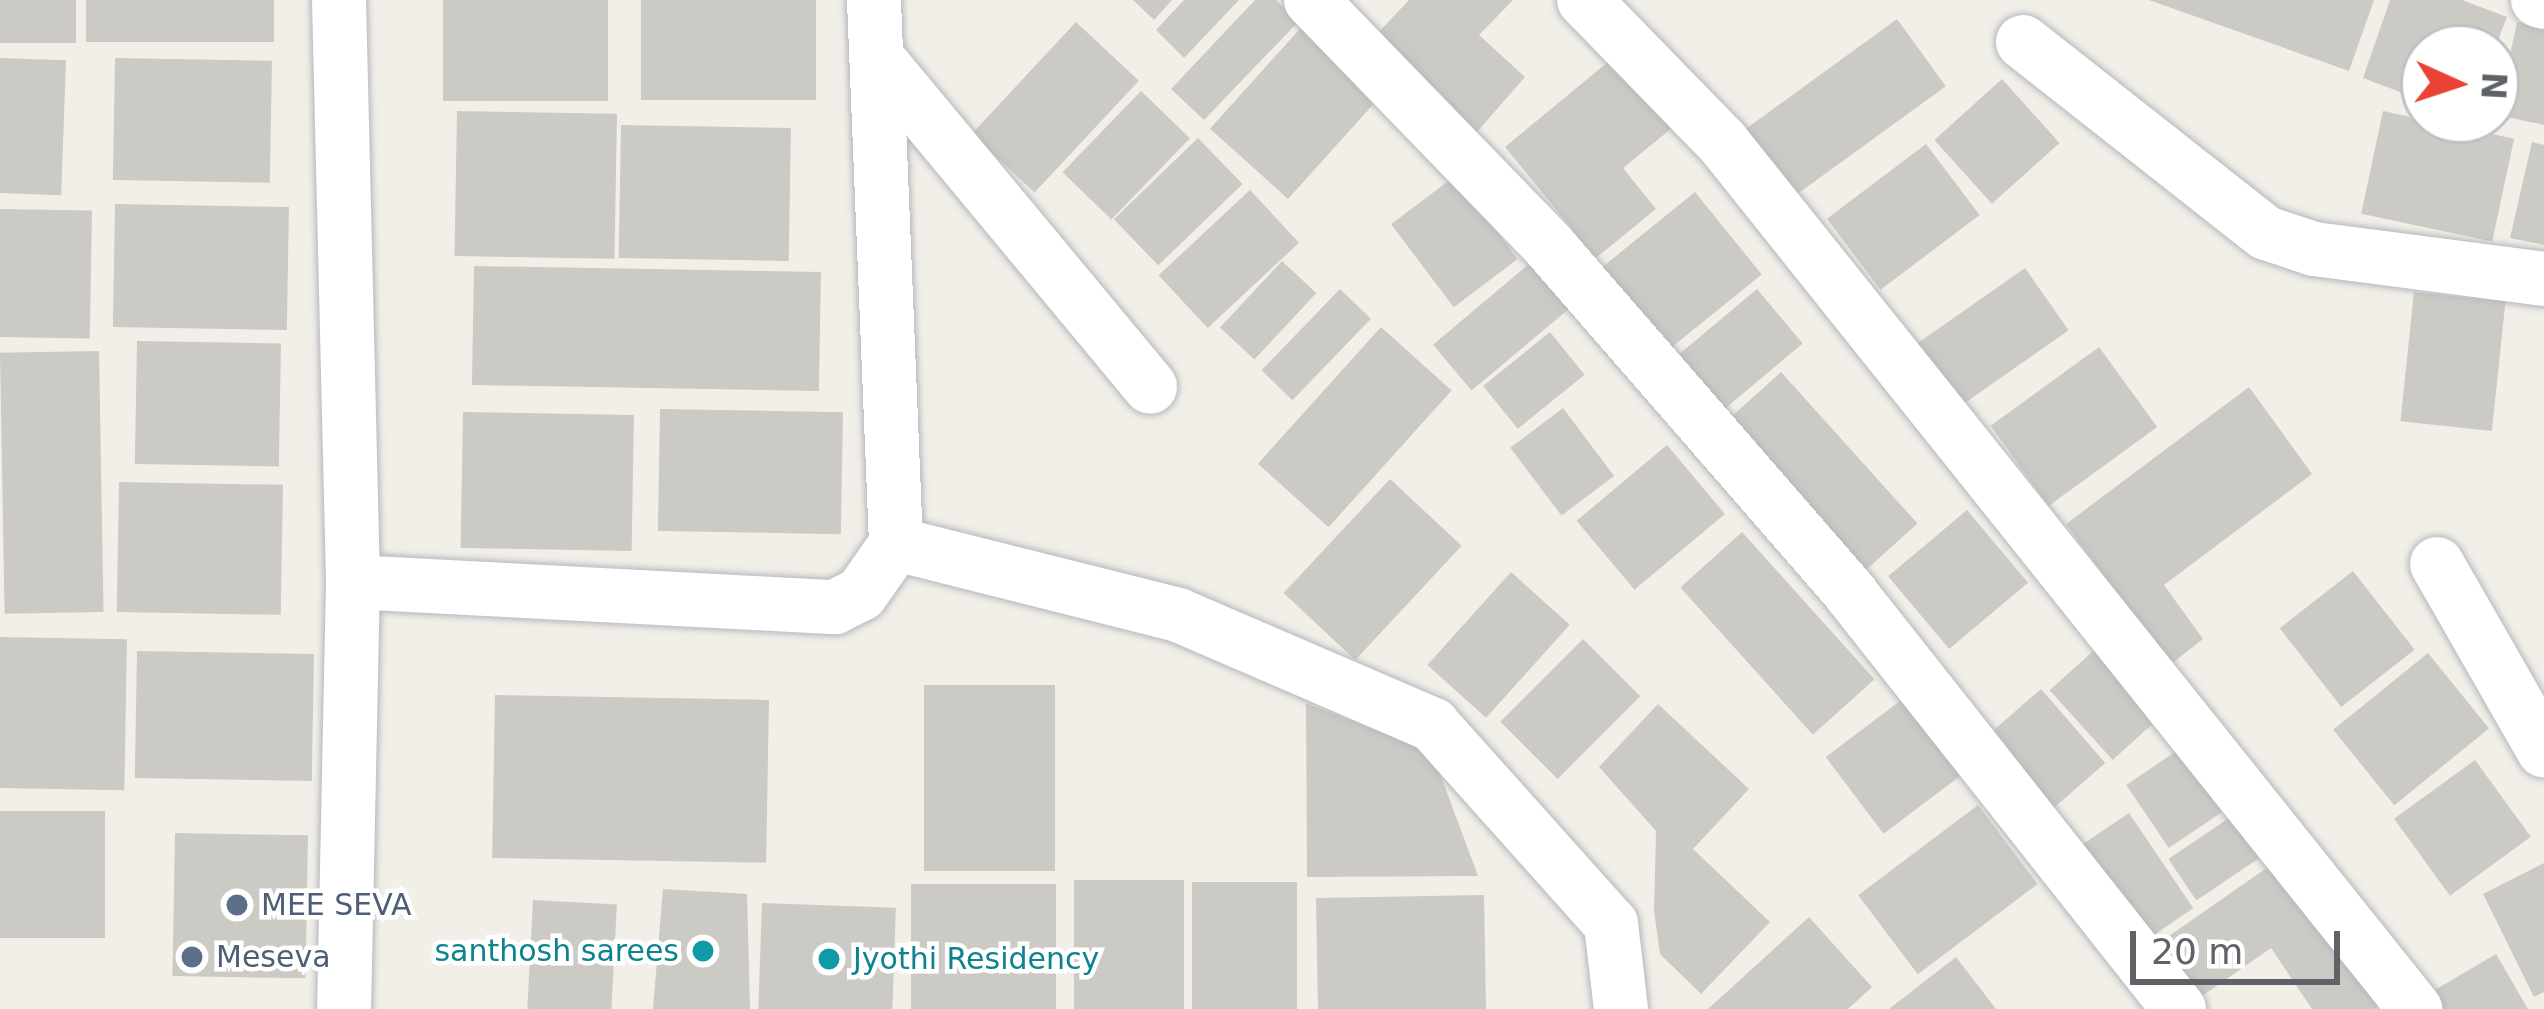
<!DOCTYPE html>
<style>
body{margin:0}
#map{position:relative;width:2544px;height:1009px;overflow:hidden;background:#f1efe8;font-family:"DejaVu Sans",sans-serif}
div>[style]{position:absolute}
.building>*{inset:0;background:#cccac5;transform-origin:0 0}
.roads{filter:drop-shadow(0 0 3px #b5b8bc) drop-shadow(0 0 3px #b5b8bc)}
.minor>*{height:54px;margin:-27px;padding:0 27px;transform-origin:27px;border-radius:27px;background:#fff}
.dots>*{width:33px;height:33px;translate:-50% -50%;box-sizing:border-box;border:6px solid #fff;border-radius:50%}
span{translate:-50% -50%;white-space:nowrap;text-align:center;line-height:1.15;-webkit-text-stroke:9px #fff;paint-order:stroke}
.service-label{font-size:30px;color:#4e5e75}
.left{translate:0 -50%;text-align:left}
.culture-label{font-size:30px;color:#0d838f}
.right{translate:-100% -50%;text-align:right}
.north{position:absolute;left:2400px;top:24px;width:120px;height:120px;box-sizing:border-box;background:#fff;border:3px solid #bfc1c3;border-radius:50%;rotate:93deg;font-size:33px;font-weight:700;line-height:48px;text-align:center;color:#5f6368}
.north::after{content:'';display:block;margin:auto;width:42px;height:54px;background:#ea4335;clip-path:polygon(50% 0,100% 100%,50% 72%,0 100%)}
.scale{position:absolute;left:2130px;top:931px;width:210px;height:54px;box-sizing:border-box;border:6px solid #5f6368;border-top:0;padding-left:15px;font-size:36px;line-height:42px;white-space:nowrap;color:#5f6368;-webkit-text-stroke:9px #fff;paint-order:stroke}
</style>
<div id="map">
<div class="building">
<div style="left:0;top:0;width:76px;height:43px"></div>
<div style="left:86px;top:0;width:188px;height:42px"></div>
<div style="left:443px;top:0;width:165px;height:101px"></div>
<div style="left:641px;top:0;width:175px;height:100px"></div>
<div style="clip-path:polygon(1133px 0,1172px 0,1154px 20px)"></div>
<div style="clip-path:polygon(1184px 0,1239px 0,1184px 58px,1156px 30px)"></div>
<div style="clip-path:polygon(1255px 0,1276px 0,1298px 22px,1204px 120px,1171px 89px)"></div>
<div style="clip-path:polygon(1409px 0,1513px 0,1479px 35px,1525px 77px,1469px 141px,1376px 35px)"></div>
<div style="clip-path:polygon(2149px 0,2374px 0,2349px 71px)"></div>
<div style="clip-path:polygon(2390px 0,2462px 0,2507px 17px,2495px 48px,2424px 48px,2424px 101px,2363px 78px)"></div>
<div style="left:1897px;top:19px;width:83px;height:187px;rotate:54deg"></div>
<div style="left:1307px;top:21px;width:105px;height:145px;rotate:42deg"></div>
<div style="left:1076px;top:22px;width:86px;height:153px;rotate:43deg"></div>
<div style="clip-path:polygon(2517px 22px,2544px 28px,2544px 125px,2497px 115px)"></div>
<div style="clip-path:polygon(1620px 52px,1678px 123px,1623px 168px,1656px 209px,1596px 258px,1505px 147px)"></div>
<div style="left:0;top:58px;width:66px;height:135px;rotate:2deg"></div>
<div style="left:115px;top:58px;width:157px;height:122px;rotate:1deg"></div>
<div style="left:2002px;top:79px;width:86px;height:91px;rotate:48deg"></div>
<div style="left:1141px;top:91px;width:68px;height:113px;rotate:44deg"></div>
<div style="left:457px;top:111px;width:160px;height:145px;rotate:1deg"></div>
<div style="left:2383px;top:111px;width:134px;height:105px;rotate:12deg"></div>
<div style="left:621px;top:125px;width:170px;height:133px;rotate:1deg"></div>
<div style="left:1198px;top:138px;width:64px;height:117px;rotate:46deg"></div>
<div style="clip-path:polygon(2532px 142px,2544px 145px,2544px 245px,2510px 238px)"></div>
<div style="left:1926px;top:144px;width:89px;height:124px;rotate:53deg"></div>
<div style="left:1455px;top:176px;width:104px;height:80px;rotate:53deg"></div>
<div style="left:1250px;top:190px;width:72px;height:125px;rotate:47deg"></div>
<div style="left:1695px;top:192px;width:106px;height:129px;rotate:51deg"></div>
<div style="left:115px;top:204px;width:174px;height:123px;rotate:1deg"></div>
<div style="left:0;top:209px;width:92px;height:128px;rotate:1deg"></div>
<div style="left:1541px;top:254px;width:60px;height:141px;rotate:50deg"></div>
<div style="left:1282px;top:261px;width:47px;height:91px;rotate:43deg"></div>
<div style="left:474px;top:266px;width:347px;height:119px;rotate:1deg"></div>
<div style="left:2025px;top:268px;width:76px;height:146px;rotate:55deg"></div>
<div style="left:1340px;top:289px;width:43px;height:113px;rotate:44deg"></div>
<div style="left:1757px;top:289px;width:71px;height:104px;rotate:50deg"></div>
<div style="left:2414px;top:292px;width:92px;height:130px;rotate:6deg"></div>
<div style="left:1381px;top:327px;width:95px;height:184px;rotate:42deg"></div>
<div style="left:1550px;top:332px;width:55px;height:86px;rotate:51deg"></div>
<div style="left:137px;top:341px;width:144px;height:123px;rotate:1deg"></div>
<div style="left:2099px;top:347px;width:99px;height:134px;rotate:54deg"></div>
<div style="left:99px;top:351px;width:261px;height:99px;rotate:89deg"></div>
<div style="left:1781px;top:372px;width:204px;height:75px;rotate:48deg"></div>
<div style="clip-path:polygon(2249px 387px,2312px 474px,2164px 585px,2203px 639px,2170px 665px,2066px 524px)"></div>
<div style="left:1563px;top:408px;width:85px;height:66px;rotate:53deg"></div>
<div style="left:660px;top:409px;width:183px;height:122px;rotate:1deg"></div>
<div style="left:463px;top:412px;width:171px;height:136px;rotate:1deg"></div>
<div style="left:1667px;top:445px;width:90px;height:118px;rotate:50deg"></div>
<div style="left:1390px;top:479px;width:98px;height:156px;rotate:43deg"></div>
<div style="left:119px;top:482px;width:164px;height:130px;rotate:1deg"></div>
<div style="left:1967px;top:510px;width:95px;height:103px;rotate:50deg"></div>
<div style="left:1742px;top:532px;width:198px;height:83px;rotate:48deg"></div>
<div style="left:2353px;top:571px;width:100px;height:93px;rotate:52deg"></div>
<div style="left:1511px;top:572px;width:79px;height:125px;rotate:42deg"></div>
<div style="left:0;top:637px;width:127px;height:151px;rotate:1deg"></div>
<div style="left:1583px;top:639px;width:81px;height:117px;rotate:45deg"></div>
<div style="left:2101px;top:644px;width:94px;height:69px;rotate:48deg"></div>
<div style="left:137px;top:651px;width:177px;height:127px;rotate:1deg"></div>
<div style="left:2428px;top:653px;width:97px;height:122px;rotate:51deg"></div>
<div style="left:924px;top:685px;width:131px;height:186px"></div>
<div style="left:2041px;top:689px;width:98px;height:69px;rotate:49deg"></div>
<div style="left:495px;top:695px;width:274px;height:163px;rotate:1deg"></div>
<div style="left:1908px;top:695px;width:96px;height:103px;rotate:53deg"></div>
<div style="clip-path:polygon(1306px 703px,1432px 752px,1478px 876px,1307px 877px)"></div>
<div style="clip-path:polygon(1658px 704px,1749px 789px,1693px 849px,1770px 922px,1701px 994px,1660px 954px,1654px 911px,1656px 831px,1599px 767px)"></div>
<div style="left:2181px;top:748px;width:76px;height:66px;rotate:56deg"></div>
<div style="left:2475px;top:760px;width:95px;height:100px;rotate:54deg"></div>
<div style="left:1978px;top:805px;width:99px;height:150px;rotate:53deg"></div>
<div style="left:105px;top:811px;width:127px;height:105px;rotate:90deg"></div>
<div style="left:2238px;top:812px;width:50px;height:84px;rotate:56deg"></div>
<div style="left:2129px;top:813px;width:115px;height:68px;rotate:56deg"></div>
<div style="left:175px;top:833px;width:133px;height:143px;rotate:1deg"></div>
<div style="clip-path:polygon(2281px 858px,2382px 1004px,2374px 1009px,2312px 1009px,2271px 948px,2195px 1001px,2156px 945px)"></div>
<div style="clip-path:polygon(2544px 863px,2544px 992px,2534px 997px,2483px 894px)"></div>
<div style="left:1184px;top:880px;width:129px;height:110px;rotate:90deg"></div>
<div style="left:1297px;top:882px;width:127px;height:105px;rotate:90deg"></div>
<div style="left:1056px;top:884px;width:125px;height:145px;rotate:90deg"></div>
<div style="clip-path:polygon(663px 889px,747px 894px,750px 1009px,653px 1009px)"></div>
<div style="left:1484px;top:895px;width:114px;height:168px;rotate:89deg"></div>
<div style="left:533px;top:900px;width:84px;height:109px;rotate:3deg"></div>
<div style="left:762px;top:903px;width:134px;height:106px;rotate:2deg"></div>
<div style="clip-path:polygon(1809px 917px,1872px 987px,1848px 1009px,1708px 1009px)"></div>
<div style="clip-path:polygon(2496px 954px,2528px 1009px,2436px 1009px,2428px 994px)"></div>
<div style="clip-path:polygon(1956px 957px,1996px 1009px,1889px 1009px)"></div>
</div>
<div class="roads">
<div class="minor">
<div style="left:339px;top:0;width:582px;rotate:88.62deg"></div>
<div style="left:353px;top:582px;width:427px;rotate:91.2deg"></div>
<div style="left:1311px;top:0;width:342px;rotate:45.9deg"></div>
<div style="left:1549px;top:246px;width:461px;rotate:49deg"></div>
<div style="left:1851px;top:594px;width:529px;rotate:51.68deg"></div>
<div style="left:1584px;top:0;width:199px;rotate:45.8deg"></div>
<div style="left:1723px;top:143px;width:1109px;rotate:51.37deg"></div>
<div style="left:2538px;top:0;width:6px;rotate:18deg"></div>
<div style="left:2023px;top:42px;width:309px;rotate:38.2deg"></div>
<div style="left:2266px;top:233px;width:51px;rotate:18.4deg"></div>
<div style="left:2314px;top:249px;width:232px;rotate:7.4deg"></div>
<div style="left:878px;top:59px;width:426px;rotate:50.3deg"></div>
<div style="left:896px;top:544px;width:291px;rotate:14.1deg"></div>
<div style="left:1178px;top:615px;width:278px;rotate:23.3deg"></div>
<div style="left:1433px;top:725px;width:267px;rotate:48.2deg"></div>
<div style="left:1611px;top:924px;width:86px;rotate:83.3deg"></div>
<div style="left:2437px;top:564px;width:215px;rotate:60.2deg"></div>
<div style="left:353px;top:582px;width:483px;rotate:3deg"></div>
<div style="left:835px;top:607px;width:29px;rotate:-27deg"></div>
<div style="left:861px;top:594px;width:61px;rotate:-55deg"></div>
<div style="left:896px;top:544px;width:544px;rotate:-92.32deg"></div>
</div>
</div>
<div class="dots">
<div style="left:237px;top:905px;background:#5c6f8a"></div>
<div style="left:703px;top:951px;background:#0f9aa8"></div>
<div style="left:192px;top:957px;background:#5c6f8a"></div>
<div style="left:829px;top:959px;background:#0f9aa8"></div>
</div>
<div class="service-label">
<span class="left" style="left:261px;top:905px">MEE SEVA</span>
<span class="left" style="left:216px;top:957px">Meseva</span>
</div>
<div class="culture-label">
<span class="right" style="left:679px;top:951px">santhosh sarees</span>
<span class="left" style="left:853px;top:959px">Jyothi Residency</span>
</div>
<div class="north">N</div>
<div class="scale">20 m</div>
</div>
